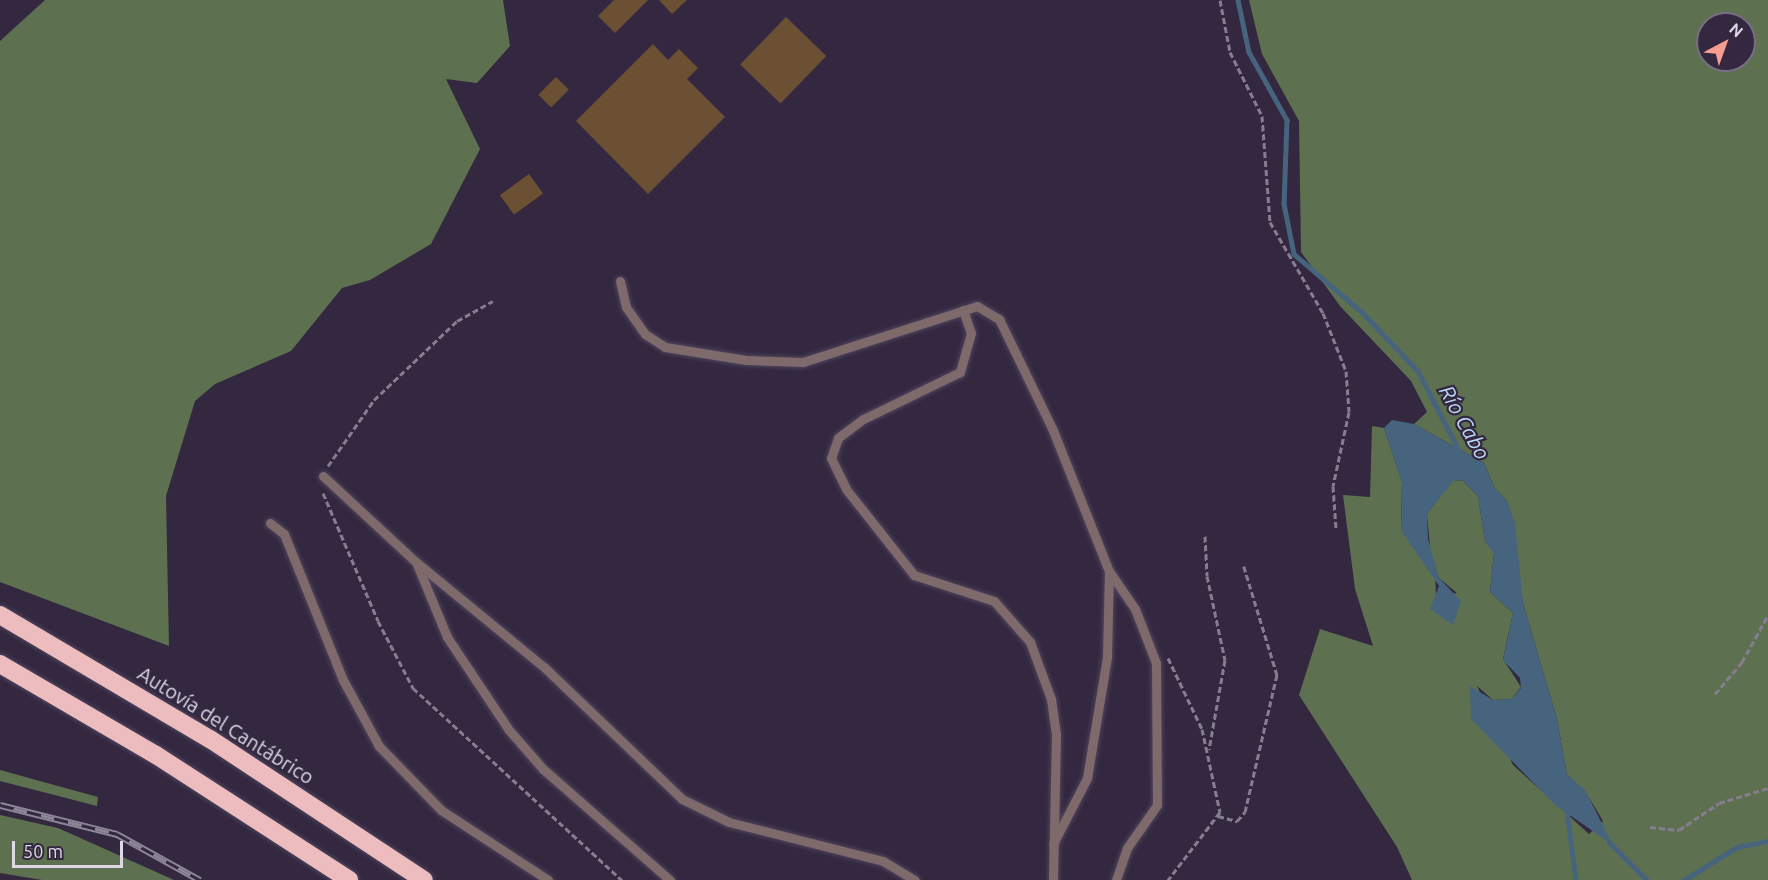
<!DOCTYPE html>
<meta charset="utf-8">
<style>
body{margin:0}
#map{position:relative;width:1768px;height:880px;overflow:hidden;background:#332840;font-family:Ubuntu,sans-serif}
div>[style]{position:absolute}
.forest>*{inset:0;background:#5d704f}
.water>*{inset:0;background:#47647f}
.stream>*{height:4.5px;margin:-2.25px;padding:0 2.25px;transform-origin:2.25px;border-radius:2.25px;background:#47647f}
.building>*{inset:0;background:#6c5034;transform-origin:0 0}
.path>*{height:3px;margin-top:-1.5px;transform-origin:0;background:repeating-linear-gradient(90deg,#867d91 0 6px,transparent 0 9px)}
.roads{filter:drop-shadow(0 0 2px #4e445b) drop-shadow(0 0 2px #4e445b)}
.lane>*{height:9px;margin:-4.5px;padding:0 4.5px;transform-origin:4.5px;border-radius:4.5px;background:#7e6a6b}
.highway>*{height:18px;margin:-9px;padding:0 9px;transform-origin:9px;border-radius:9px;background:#ecbcbf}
.rail>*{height:7px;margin-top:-3.5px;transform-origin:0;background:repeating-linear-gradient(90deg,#332840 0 14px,#8e8598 0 28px);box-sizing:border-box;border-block:2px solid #8e8598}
span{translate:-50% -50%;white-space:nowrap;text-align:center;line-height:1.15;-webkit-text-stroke:4.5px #332840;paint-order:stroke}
.street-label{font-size:20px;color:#ddd7e6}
.water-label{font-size:21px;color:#bcdaf7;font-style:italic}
.north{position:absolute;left:1696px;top:12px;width:60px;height:60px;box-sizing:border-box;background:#332840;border:2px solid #776e82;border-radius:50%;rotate:41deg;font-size:16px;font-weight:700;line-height:24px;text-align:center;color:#ddd7e6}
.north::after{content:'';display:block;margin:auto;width:21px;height:27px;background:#f59d90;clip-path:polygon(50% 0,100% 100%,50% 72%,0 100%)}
.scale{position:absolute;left:12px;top:841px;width:111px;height:27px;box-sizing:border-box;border:3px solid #ddd7e6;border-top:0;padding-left:8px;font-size:18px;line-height:21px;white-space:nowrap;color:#ddd7e6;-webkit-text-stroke:4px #332840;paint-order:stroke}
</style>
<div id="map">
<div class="forest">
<div style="clip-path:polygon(45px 0,503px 0,510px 46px,477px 83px,446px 79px,480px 149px,431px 244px,370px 280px,342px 288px,291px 351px,215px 384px,195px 401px,166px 496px,169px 646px,0 582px,0 41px)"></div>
<div style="clip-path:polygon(evenodd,1249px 0,1768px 0,1768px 880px,1412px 880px,1397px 847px,1299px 695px,1320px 629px,1373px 646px,1355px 589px,1343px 495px,1370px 497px,1372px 426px,1384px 428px,1402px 482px,1401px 530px,1435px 573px,1436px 596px,1457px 593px,1439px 578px,1431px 558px,1427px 514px,1453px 480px,1463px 481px,1478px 496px,1485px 541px,1494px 552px,1490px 592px,1513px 613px,1503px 659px,1521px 687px,1512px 699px,1493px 700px,1477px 686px,1513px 765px,1589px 834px,1603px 821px,1585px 791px,1567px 775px,1557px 719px,1523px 603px,1507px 501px,1494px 487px,1484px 463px,1414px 424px,1427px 412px,1411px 381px,1340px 306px,1301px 252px,1299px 121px,1262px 54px,1249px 0,1708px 24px,1744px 24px,1744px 60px,1708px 60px,1708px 24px)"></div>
<div style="clip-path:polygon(0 770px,98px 797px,97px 806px,0 781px)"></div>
<div style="clip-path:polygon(0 815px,58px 828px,174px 880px,42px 880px,0 873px)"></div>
</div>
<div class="water">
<div style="clip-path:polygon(1392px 420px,1414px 424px,1484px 463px,1494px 487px,1507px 501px,1515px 523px,1523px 603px,1557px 719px,1567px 775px,1585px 790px,1613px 845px,1555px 805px,1471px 719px,1470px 686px,1493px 700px,1512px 699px,1521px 688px,1520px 678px,1503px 660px,1513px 613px,1490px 592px,1494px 553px,1485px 541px,1478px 496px,1463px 481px,1454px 480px,1427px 514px,1428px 539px,1439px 578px,1461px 601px,1453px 625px,1430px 609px,1439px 586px,1401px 530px,1402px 482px,1384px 428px)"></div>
</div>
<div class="stream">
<div style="left:1238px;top:0;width:53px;rotate:78.1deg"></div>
<div style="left:1249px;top:52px;width:78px;rotate:60.8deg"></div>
<div style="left:1287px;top:120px;width:84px;rotate:92deg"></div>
<div style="left:1284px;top:204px;width:51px;rotate:78.7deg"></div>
<div style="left:1294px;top:254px;width:89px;rotate:40.5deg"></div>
<div style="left:1362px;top:312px;width:81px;rotate:46.5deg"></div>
<div style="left:1418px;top:371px;width:91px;rotate:62.6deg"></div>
<div style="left:1567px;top:811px;width:70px;rotate:82.6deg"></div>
<div style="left:1609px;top:842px;width:54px;rotate:45deg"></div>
<div style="left:1684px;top:880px;width:62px;rotate:-31.9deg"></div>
<div style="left:1737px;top:847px;width:32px;rotate:-11deg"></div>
</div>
<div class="building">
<div style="clip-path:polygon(614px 0,648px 0,615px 33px,598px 16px)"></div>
<div style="clip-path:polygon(659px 0,687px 0,672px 14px)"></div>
<div style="left:786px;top:17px;width:56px;height:66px;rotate:44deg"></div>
<div style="clip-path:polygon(653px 44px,668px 60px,679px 49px,698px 68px,687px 79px,725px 117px,648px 194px,576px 121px)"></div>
<div style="left:556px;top:77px;width:18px;height:25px;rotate:45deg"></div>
<div style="left:529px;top:174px;width:24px;height:36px;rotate:54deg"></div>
</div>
<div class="path">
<div style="left:1220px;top:0;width:53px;rotate:79.1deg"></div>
<div style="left:1230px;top:52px;width:72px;rotate:63.4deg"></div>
<div style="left:1262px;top:116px;width:106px;rotate:85.7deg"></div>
<div style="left:1270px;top:222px;width:105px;rotate:59.8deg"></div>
<div style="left:1323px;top:313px;width:62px;rotate:68.4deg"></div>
<div style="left:1346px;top:371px;width:41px;rotate:85.8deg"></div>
<div style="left:1349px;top:412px;width:76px;rotate:102.2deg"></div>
<div style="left:1333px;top:486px;width:43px;rotate:86deg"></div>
<div style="left:328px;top:466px;width:80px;rotate:-55.1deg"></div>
<div style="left:374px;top:400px;width:115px;rotate:-43.6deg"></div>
<div style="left:457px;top:321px;width:41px;rotate:-29.1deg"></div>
<div style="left:323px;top:493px;width:139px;rotate:66.7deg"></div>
<div style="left:378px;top:621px;width:76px;rotate:62.4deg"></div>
<div style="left:413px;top:688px;width:284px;rotate:42.6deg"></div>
<div style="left:1205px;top:536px;width:40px;rotate:87.1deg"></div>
<div style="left:1207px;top:576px;width:86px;rotate:77.9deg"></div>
<div style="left:1225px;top:660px;width:91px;rotate:100.1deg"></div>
<div style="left:1168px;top:658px;width:79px;rotate:64.4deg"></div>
<div style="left:1202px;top:729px;width:85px;rotate:77.8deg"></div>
<div style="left:1220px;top:812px;width:86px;rotate:127.4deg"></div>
<div style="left:1715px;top:694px;width:42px;rotate:-49.8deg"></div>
<div style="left:1742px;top:662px;width:54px;rotate:-61deg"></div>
<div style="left:1218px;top:816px;width:20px;rotate:15deg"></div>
<div style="left:1237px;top:821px;width:12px;rotate:-48deg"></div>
<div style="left:1245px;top:812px;width:141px;rotate:-76.9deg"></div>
<div style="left:1277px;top:675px;width:116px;rotate:-107deg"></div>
<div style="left:1650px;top:827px;width:29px;rotate:6deg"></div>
<div style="left:1679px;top:830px;width:48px;rotate:-34deg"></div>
<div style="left:1719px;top:803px;width:51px;rotate:-17deg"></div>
</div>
<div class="roads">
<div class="lane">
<div style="left:620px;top:281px;width:27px;rotate:77deg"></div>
<div style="left:626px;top:307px;width:33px;rotate:55deg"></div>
<div style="left:645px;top:334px;width:24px;rotate:33deg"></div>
<div style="left:665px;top:347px;width:82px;rotate:9.1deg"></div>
<div style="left:746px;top:360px;width:57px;rotate:2deg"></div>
<div style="left:803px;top:362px;width:183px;rotate:-17.8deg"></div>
<div style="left:977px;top:306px;width:26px;rotate:31deg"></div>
<div style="left:999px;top:319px;width:121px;rotate:64.1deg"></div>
<div style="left:1052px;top:428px;width:154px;rotate:68.3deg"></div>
<div style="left:1109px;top:571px;width:46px;rotate:55.6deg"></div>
<div style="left:1135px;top:609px;width:58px;rotate:68.7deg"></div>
<div style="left:1156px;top:663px;width:142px;rotate:89.6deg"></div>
<div style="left:1157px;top:805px;width:52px;rotate:124.9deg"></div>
<div style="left:1127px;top:848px;width:34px;rotate:109deg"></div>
<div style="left:963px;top:310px;width:24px;rotate:71deg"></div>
<div style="left:971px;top:333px;width:41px;rotate:105.8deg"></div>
<div style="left:960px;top:372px;width:108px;rotate:154.1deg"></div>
<div style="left:863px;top:419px;width:31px;rotate:143deg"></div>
<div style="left:838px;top:438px;width:21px;rotate:109deg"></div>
<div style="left:831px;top:458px;width:34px;rotate:64deg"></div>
<div style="left:846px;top:489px;width:110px;rotate:51.7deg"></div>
<div style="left:914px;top:575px;width:84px;rotate:18deg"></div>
<div style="left:994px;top:601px;width:55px;rotate:48.7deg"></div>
<div style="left:1030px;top:642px;width:61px;rotate:69.8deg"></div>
<div style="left:1051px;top:699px;width:35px;rotate:82deg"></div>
<div style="left:1056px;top:734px;width:146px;rotate:91.2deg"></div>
<div style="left:323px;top:476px;width:127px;rotate:42.8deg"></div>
<div style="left:416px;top:562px;width:166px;rotate:39.4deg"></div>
<div style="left:544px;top:667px;width:191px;rotate:43.7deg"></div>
<div style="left:682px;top:799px;width:52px;rotate:26.1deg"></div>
<div style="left:729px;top:822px;width:159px;rotate:14.2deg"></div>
<div style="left:883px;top:861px;width:37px;rotate:31deg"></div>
<div style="left:270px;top:523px;width:18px;rotate:38deg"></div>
<div style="left:284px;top:534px;width:157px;rotate:68deg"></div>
<div style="left:343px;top:680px;width:75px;rotate:61.4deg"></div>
<div style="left:379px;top:746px;width:89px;rotate:45.9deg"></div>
<div style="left:441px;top:810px;width:128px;rotate:33.2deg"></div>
<div style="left:416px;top:562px;width:81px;rotate:67.5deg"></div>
<div style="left:447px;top:637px;width:112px;rotate:56.3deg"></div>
<div style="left:509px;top:730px;width:52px;rotate:48.9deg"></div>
<div style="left:543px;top:769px;width:169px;rotate:41.2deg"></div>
<div style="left:1053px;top:844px;width:74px;rotate:-62.7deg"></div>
<div style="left:1087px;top:778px;width:123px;rotate:-80.6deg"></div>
<div style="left:1107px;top:657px;width:86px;rotate:-88.7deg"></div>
</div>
<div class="highway">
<div style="left:0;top:615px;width:244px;rotate:30.6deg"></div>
<div style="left:210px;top:739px;width:256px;rotate:33.4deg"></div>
<div style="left:0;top:664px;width:181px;rotate:30.3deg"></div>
<div style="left:156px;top:755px;width:230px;rotate:32.9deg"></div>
</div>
</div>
<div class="rail">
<div style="left:0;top:805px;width:121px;rotate:13.9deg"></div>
<div style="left:117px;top:834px;width:95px;rotate:29deg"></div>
</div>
<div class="street-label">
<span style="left:226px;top:725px;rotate:32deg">Autovía del Cantábrico</span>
</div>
<div class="water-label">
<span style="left:1465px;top:422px;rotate:61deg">Río Cabo</span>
</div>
<div class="north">N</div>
<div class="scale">50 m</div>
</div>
